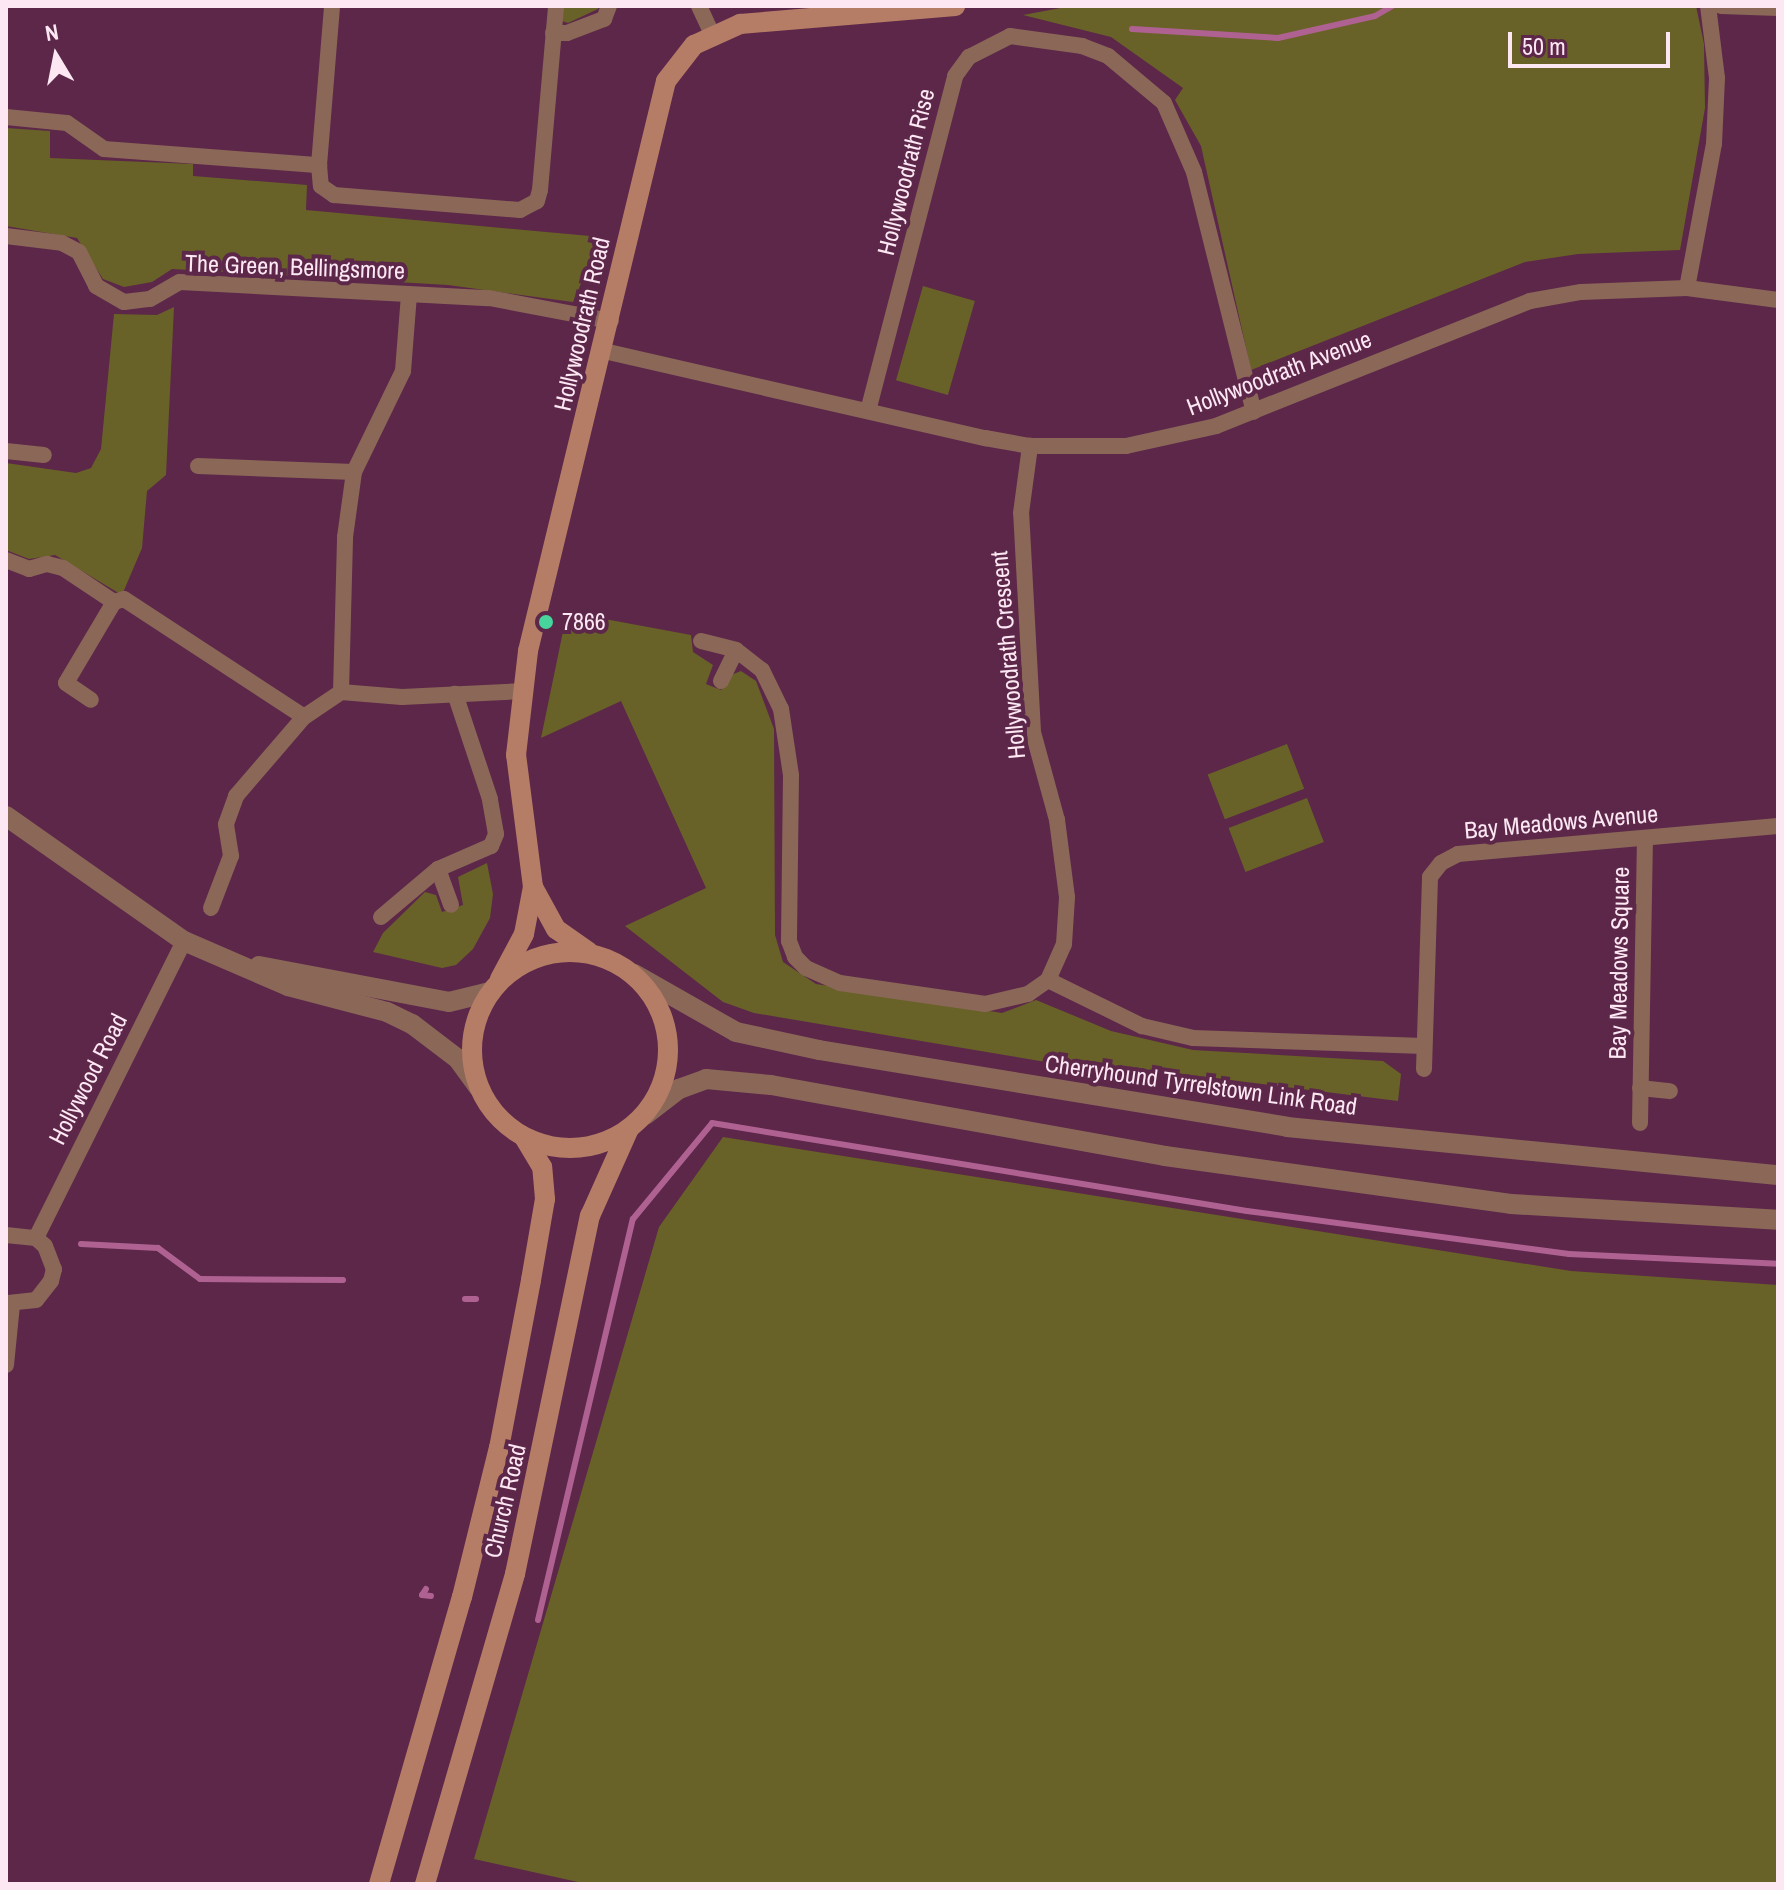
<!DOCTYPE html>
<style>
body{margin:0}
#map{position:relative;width:1784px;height:1890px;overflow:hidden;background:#5c2749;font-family:"Archivo Narrow",sans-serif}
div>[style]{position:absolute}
.green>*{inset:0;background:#686228;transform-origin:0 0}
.stream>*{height:6px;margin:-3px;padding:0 3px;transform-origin:3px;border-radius:3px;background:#af6292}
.minor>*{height:16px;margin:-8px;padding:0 8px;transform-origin:8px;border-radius:8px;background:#8b6758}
.tertiary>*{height:20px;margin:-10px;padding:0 10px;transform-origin:10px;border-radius:10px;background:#8b6758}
.secondary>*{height:20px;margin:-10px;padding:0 10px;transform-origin:10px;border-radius:10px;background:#b67d66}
.secondary>.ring{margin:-10px;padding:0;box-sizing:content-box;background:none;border:20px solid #b67d66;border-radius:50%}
.dots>*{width:22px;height:22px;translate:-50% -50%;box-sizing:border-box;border:4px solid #5c2749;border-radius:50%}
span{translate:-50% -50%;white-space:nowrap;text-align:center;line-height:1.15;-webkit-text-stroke:8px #5c2749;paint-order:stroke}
.street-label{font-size:24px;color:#fce7f3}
.poi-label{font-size:24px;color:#fce7f3}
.left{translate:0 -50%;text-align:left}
.frame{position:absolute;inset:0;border:8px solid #fce7f3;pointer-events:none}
.north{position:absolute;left:16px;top:16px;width:80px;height:80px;-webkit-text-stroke:6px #5c2749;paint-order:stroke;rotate:350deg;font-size:22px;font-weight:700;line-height:32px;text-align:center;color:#fce7f3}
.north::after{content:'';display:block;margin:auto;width:28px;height:36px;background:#fce7f3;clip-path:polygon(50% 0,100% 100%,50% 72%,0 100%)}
.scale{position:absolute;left:1508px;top:32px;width:162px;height:36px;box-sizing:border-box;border:4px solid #fce7f3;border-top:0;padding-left:10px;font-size:24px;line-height:28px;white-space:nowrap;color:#fce7f3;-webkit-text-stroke:6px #5c2749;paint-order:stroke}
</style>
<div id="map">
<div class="green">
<div style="clip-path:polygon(560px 6px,598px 6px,598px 9px,568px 23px,562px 21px)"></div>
<div style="clip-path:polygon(1071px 6px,1696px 6px,1704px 44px,1705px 108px,1680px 250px,1578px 254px,1525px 262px,1251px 370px,1201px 146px,1175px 100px,1183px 88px,1111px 37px,1023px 15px)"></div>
<div style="clip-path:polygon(6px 128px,50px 131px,50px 158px,193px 164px,193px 176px,307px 185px,306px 210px,601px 237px,573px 302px,448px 285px,172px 269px,152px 282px,124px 287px,103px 279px,77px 238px,6px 226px)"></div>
<div style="left:923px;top:286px;width:54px;height:98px;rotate:16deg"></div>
<div style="clip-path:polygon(174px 307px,166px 475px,147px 491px,142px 548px,122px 595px,55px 555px,29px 559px,6px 550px,6px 463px,76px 473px,91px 468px,101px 449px,114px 314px,157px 315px)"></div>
<div style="clip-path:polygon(567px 612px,691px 635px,693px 652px,713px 665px,706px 684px,721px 690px,731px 675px,741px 671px,756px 681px,774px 729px,775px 935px,783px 962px,816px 984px,1002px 1013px,1036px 1000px,1111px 1031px,1193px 1050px,1383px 1061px,1401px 1074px,1398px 1101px,1119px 1066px,1046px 1062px,754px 1013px,723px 1002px,625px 926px,706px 888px,621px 701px,541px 738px)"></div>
<div style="left:1287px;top:744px;width:48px;height:85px;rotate:69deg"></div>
<div style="left:1307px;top:798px;width:47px;height:84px;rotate:69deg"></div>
<div style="clip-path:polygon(487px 863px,493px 894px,490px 918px,473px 949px,456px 965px,442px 968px,373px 952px,383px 933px,425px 892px,436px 895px,442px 912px,463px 905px,458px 877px)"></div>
<div style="clip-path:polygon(723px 1137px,1571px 1271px,1778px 1285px,1778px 1884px,587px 1884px,474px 1859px,659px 1227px)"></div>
</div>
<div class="stream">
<div style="left:1132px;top:29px;width:146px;rotate:3.5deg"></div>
<div style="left:1278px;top:38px;width:99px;rotate:-12.8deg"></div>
<div style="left:1375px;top:16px;width:20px;rotate:-30deg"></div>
<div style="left:81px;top:1244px;width:77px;rotate:3deg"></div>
<div style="left:158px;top:1248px;width:52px;rotate:36.4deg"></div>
<div style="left:200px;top:1279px;width:143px;rotate:0.4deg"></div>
<div style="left:465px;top:1299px;width:11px"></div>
<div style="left:426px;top:1589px;width:7px;rotate:124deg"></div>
<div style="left:422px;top:1595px;width:9px;rotate:6deg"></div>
<div style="left:538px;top:1620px;width:412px;rotate:-76.7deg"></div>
<div style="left:633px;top:1219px;width:124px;rotate:-50.5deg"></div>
<div style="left:712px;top:1123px;width:542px;rotate:9.34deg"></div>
<div style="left:1247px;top:1211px;width:325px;rotate:7.6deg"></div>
<div style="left:1569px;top:1254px;width:209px;rotate:2.7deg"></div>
</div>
<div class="minor">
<div style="left:699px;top:6px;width:31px;rotate:65deg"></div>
<div style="left:1721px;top:6px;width:57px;rotate:2deg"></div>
<div style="left:553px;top:33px;width:14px"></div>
<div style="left:567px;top:33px;width:40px;rotate:-21deg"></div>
<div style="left:604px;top:19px;width:14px;rotate:-69deg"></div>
<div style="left:6px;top:117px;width:61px;rotate:5.6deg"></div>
<div style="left:67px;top:123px;width:45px;rotate:35.1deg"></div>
<div style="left:104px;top:149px;width:216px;rotate:4.3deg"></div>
<div style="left:319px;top:165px;width:21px;rotate:85deg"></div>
<div style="left:321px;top:186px;width:16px;rotate:35deg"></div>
<div style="left:334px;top:195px;width:187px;rotate:4.6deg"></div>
<div style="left:520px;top:210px;width:19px;rotate:-28deg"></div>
<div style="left:537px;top:201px;width:11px;rotate:-75deg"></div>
<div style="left:540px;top:190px;width:185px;rotate:-85deg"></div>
<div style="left:319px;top:165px;width:160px;rotate:-85.3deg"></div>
<div style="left:6px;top:236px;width:56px;rotate:7.1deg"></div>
<div style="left:62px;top:243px;width:19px;rotate:28deg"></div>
<div style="left:79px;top:252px;width:38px;rotate:63deg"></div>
<div style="left:96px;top:286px;width:32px;rotate:30deg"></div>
<div style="left:124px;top:302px;width:26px;rotate:-7deg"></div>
<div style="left:150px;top:299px;width:34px;rotate:-30deg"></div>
<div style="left:180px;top:282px;width:309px;rotate:3deg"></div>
<div style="left:489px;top:298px;width:124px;rotate:10.7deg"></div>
<div style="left:1687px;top:288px;width:147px;rotate:-79.4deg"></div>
<div style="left:1714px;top:144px;width:66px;rotate:-87.4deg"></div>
<div style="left:1717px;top:78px;width:73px;rotate:-97.1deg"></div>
<div style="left:604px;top:351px;width:391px;rotate:12.9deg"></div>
<div style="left:985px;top:438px;width:46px;rotate:10.1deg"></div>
<div style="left:1030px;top:446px;width:96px"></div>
<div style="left:1126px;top:446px;width:92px;rotate:-12.5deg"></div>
<div style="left:1216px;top:426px;width:338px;rotate:-21.7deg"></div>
<div style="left:1530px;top:301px;width:52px;rotate:-10deg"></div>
<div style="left:1581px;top:292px;width:106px;rotate:-2.2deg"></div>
<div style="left:1687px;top:288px;width:92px;rotate:7.5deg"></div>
<div style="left:868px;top:411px;width:346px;rotate:-75.4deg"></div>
<div style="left:955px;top:76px;width:24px;rotate:-54deg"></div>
<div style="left:969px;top:57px;width:46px;rotate:-27.1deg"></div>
<div style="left:1010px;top:36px;width:73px;rotate:7.9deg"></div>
<div style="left:1082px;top:46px;width:28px;rotate:21deg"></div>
<div style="left:1108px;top:56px;width:73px;rotate:40deg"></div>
<div style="left:1164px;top:103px;width:75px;rotate:66.5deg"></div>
<div style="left:1194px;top:172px;width:247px;rotate:76deg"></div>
<div style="left:6px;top:451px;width:38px;rotate:6deg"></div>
<div style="left:198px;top:466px;width:156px;rotate:2.2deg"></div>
<div style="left:6px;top:560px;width:25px;rotate:21deg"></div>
<div style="left:29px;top:569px;width:19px;rotate:-16deg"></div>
<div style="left:47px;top:564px;width:16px;rotate:14deg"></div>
<div style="left:63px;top:568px;width:61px;rotate:33.7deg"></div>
<div style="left:114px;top:602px;width:94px;rotate:120.7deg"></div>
<div style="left:66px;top:683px;width:30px;rotate:34deg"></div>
<div style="left:114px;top:602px;width:10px;rotate:-17deg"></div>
<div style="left:124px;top:599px;width:215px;rotate:33.2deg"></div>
<div style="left:701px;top:641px;width:36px;rotate:14deg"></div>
<div style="left:736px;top:650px;width:33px;rotate:38deg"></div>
<div style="left:762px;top:670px;width:43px;rotate:64deg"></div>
<div style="left:781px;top:709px;width:67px;rotate:81.4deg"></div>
<div style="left:791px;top:775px;width:166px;rotate:90.7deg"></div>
<div style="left:789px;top:941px;width:17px;rotate:69deg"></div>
<div style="left:795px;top:957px;width:16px;rotate:45deg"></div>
<div style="left:806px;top:968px;width:37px;rotate:24deg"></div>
<div style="left:840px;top:983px;width:147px;rotate:8.2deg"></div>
<div style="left:985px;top:1004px;width:44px;rotate:-13.1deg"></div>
<div style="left:1028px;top:994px;width:24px;rotate:-35deg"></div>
<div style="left:1048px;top:980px;width:39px;rotate:-66deg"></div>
<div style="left:1064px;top:944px;width:47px;rotate:-86.3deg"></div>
<div style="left:1067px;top:897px;width:78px;rotate:-97.4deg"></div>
<div style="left:1057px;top:820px;width:91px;rotate:-105.3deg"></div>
<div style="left:1033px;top:732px;width:219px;rotate:-93.1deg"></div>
<div style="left:1021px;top:513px;width:68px;rotate:-82.3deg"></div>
<div style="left:721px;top:681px;width:34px;rotate:-64deg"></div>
<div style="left:341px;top:692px;width:155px;rotate:-88.5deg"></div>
<div style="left:345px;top:537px;width:66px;rotate:-82.1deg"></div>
<div style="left:354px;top:472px;width:112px;rotate:-64.1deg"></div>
<div style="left:403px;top:371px;width:76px;rotate:-85.5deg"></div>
<div style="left:438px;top:869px;width:38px;rotate:70deg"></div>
<div style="left:211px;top:908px;width:56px;rotate:-69deg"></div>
<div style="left:231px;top:856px;width:32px;rotate:-99deg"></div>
<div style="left:226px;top:824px;width:30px;rotate:-70deg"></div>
<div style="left:236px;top:796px;width:104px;rotate:-49.3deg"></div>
<div style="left:304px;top:717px;width:45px;rotate:-34deg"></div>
<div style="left:341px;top:692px;width:61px;rotate:4.7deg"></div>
<div style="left:402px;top:697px;width:121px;rotate:-2.8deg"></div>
<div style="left:381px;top:917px;width:75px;rotate:-40.1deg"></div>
<div style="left:438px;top:869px;width:58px;rotate:-23.5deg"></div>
<div style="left:491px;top:846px;width:13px;rotate:-67deg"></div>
<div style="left:496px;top:834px;width:36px;rotate:-100deg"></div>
<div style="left:490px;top:799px;width:111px;rotate:-108.4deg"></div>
<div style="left:1048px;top:980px;width:105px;rotate:26.1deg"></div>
<div style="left:1142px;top:1026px;width:52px;rotate:13.2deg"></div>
<div style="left:1193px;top:1038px;width:231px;rotate:2deg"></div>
<div style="left:1424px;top:1069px;width:192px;rotate:-88.2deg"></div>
<div style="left:1430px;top:877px;width:18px;rotate:-52deg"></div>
<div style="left:1441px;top:863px;width:19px;rotate:-28deg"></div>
<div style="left:1458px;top:854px;width:321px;rotate:-5deg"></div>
<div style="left:1640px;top:1088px;width:30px;rotate:6deg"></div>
<div style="left:1640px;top:1123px;width:285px;rotate:-89deg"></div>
<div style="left:6px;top:1235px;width:30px;rotate:6deg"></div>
<div style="left:36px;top:1238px;width:12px;rotate:42deg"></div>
<div style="left:45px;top:1246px;width:25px;rotate:69deg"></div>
<div style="left:54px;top:1269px;width:12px;rotate:104deg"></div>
<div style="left:51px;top:1281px;width:24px;rotate:128deg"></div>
<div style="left:36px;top:1300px;width:30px;rotate:174deg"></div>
<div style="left:36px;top:1238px;width:332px;rotate:-63.5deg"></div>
<div style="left:6px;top:1365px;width:60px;rotate:-84.3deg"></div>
</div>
<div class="tertiary">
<div style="left:6px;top:816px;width:218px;rotate:35.1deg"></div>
<div style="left:184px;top:941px;width:113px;rotate:23.4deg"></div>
<div style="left:288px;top:986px;width:102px;rotate:14.7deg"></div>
<div style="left:387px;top:1012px;width:28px;rotate:26deg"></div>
<div style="left:412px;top:1024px;width:58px;rotate:37.3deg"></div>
<div style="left:458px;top:1059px;width:36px;rotate:54deg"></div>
<div style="left:259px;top:966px;width:193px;rotate:10.7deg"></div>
<div style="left:449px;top:1002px;width:42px;rotate:-13.7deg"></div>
<div style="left:634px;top:974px;width:117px;rotate:29.6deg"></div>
<div style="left:736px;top:1032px;width:85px;rotate:12.2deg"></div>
<div style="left:819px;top:1050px;width:474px;rotate:9.3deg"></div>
<div style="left:1287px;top:1127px;width:493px;rotate:5.6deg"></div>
<div style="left:645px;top:1115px;width:43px;rotate:-37.4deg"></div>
<div style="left:679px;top:1089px;width:29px;rotate:-20deg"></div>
<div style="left:706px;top:1079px;width:65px;rotate:5.3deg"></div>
<div style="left:771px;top:1085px;width:400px;rotate:10.2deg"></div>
<div style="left:1165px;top:1156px;width:349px;rotate:7.9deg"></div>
<div style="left:1511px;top:1204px;width:267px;rotate:3.4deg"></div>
</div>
<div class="secondary">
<div style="left:533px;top:887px;width:48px;rotate:61.3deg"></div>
<div style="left:556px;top:929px;width:40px;rotate:34.9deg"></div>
<div class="ring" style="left:472px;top:952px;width:176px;height:176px"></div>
<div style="left:500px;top:979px;width:51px;rotate:-61.9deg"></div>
<div style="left:524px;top:934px;width:48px;rotate:-79.2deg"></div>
<div style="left:533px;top:887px;width:133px;rotate:-97.3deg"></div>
<div style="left:516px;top:755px;width:105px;rotate:-83.4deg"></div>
<div style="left:528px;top:651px;width:586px;rotate:-76.39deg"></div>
<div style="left:666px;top:81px;width:46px;rotate:-52.1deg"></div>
<div style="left:694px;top:45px;width:51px;rotate:-24.5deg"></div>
<div style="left:740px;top:24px;width:216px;rotate:-4.8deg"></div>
<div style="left:379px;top:1884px;width:299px;rotate:-73.9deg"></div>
<div style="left:462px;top:1597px;width:154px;rotate:-76.1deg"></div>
<div style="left:499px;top:1448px;width:171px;rotate:-79.2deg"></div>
<div style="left:531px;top:1280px;width:82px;rotate:-80.2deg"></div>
<div style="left:545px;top:1199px;width:32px;rotate:-95deg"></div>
<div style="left:542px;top:1167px;width:35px;rotate:-121deg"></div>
<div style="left:425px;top:1884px;width:323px;rotate:-73.8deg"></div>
<div style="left:515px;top:1574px;width:366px;rotate:-78.2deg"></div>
<div style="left:590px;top:1216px;width:95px;rotate:-65.9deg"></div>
</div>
<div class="dots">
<div style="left:546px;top:622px;background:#48d49d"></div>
</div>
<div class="street-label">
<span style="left:906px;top:172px;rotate:-76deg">Hollywoodrath Rise</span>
<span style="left:295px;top:267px;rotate:2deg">The Green, Bellingsmore</span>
<span style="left:582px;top:324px;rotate:-77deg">Hollywoodrath Road</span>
<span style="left:1279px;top:373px;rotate:-21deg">Hollywoodrath Avenue</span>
<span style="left:1008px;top:655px;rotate:-95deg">Hollywoodrath Crescent</span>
<span style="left:1561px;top:822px;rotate:-5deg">Bay Meadows Avenue</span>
<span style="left:1619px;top:963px;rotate:-89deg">Bay Meadows Square</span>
<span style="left:88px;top:1079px;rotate:-63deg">Hollywood Road</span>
<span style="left:1201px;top:1085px;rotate:8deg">Cherryhound Tyrrelstown Link Road</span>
<span style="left:505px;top:1501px;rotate:-77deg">Church Road</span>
</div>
<div class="poi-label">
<span class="left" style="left:562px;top:622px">7866</span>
</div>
<div class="frame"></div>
<div class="north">N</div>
<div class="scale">50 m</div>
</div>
